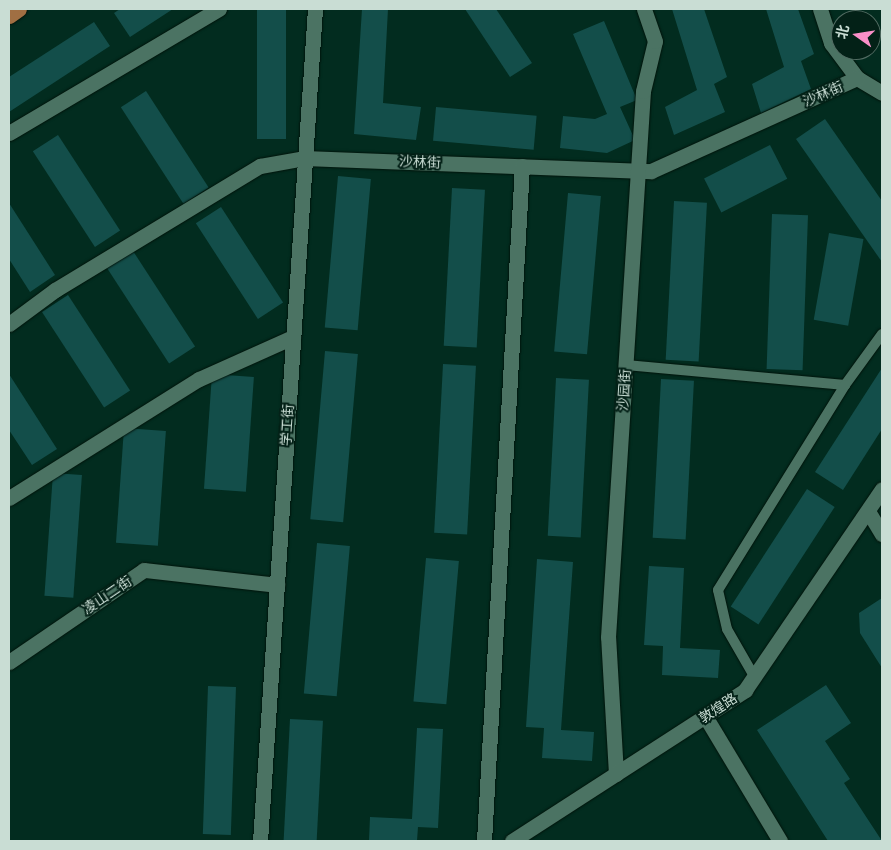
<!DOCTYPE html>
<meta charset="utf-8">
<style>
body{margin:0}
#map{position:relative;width:891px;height:850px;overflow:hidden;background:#022c1f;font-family:"PT Sans Narrow","Noto Sans SC",sans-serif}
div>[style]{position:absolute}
.building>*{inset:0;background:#134e4a;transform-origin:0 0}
.roads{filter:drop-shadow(0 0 1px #00130a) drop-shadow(0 0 1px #00130a)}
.lane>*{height:10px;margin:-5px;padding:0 5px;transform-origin:5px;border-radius:5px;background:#4b7363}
.street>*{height:15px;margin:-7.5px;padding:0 7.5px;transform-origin:7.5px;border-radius:7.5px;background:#4b7363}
.primary>*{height:15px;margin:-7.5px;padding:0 7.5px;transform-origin:7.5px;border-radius:7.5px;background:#a06f43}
span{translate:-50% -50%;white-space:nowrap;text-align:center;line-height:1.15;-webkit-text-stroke:4px #032117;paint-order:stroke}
.street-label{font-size:14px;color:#c9ddd4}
.frame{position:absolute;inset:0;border:10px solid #c9ddd4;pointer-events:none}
.north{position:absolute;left:831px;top:10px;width:50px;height:50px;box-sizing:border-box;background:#032117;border:1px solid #526c63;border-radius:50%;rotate:283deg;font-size:14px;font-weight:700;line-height:20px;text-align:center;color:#c9ddd4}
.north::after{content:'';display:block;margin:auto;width:18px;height:22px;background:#fa8fc8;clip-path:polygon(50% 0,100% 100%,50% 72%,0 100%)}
</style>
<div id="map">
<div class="building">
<div style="clip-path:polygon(120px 9px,173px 9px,130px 37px,114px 13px)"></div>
<div style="left:257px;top:9px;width:29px;height:130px"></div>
<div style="clip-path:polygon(362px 9px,388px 9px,383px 103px,421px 107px,416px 140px,354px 134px)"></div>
<div style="clip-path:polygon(465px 9px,496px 9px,532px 63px,510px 77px)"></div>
<div style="clip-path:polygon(672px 9px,704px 9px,727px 77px,714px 84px,725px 112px,674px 135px,665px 107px,697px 90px)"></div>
<div style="clip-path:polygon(766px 9px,798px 9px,814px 54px,801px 61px,811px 89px,761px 113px,752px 84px,784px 67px)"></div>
<div style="clip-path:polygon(604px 21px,637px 100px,620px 107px,635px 140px,607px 153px,560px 148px,563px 116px,595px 119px,607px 114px,573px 34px)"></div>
<div style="clip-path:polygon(94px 22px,110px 46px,9px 112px,9px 77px)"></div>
<div style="left:146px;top:91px;width:115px;height:30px;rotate:57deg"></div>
<div style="left:436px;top:107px;width:101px;height:34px;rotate:5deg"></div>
<div style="clip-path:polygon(825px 119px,882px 201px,882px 262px,796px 139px)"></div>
<div style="left:58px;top:135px;width:114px;height:30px;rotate:57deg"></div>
<div style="left:770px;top:145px;width:38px;height:74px;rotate:63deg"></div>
<div style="left:338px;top:176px;width:33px;height:152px;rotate:5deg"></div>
<div style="left:452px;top:188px;width:33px;height:158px;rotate:3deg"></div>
<div style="left:568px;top:193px;width:33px;height:159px;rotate:5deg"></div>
<div style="left:674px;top:201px;width:33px;height:159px;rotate:3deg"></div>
<div style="clip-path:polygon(9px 203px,55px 275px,30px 292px,9px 259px)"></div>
<div style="left:221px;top:207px;width:114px;height:30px;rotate:57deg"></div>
<div style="left:772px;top:214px;width:36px;height:155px;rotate:2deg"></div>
<div style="left:829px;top:233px;width:35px;height:88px;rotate:10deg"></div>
<div style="left:133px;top:251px;width:114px;height:31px;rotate:57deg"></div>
<div style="left:68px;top:295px;width:114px;height:31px;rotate:57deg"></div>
<div style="left:325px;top:351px;width:33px;height:169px;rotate:5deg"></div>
<div style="left:443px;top:364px;width:33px;height:169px;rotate:3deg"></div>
<div style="clip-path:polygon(882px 368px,882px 429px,843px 490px,815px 472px)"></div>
<div style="clip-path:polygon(9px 374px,57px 449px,32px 465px,9px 430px)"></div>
<div style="left:212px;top:374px;width:42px;height:115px;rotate:4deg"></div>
<div style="left:556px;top:378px;width:33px;height:158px;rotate:3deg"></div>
<div style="left:661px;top:379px;width:33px;height:159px;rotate:3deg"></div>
<div style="left:124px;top:428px;width:42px;height:115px;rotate:4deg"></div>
<div style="left:53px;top:473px;width:29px;height:123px;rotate:4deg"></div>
<div style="left:807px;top:489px;width:33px;height:140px;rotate:33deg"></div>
<div style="left:317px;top:543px;width:33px;height:151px;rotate:5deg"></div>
<div style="left:426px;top:558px;width:33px;height:144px;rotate:5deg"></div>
<div style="clip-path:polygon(537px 559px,573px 562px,561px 730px,594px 732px,592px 761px,542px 758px,544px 728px,526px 727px)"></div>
<div style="clip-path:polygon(649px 566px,684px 568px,680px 648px,720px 650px,718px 678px,662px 675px,663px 646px,644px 645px)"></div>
<div style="clip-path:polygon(882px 598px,882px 668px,860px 633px,859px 613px)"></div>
<div style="clip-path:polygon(826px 685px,851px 723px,825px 741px,850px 779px,844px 783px,882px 841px,828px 841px,757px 730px)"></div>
<div style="left:208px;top:686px;width:28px;height:148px;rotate:2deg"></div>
<div style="left:290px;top:719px;width:33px;height:122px;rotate:3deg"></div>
<div style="clip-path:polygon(417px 728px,443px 729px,438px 828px,418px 827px,417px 841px,369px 841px,370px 817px,412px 819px)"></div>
</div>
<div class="roads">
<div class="lane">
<div style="left:626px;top:365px;width:220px;rotate:5.2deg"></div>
<div style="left:845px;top:385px;width:63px;rotate:-54deg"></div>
<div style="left:754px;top:676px;width:54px;rotate:-119.9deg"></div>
<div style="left:727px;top:629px;width:40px;rotate:-103deg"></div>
<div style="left:718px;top:590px;width:241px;rotate:-58.2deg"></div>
</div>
<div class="street">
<div style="left:820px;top:9px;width:36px;rotate:72deg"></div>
<div style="left:831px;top:43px;width:44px;rotate:53.4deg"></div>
<div style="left:857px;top:78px;width:29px;rotate:31deg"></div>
<div style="left:9px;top:133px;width:244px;rotate:-30.6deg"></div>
<div style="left:9px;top:324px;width:57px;rotate:-36.5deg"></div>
<div style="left:55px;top:290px;width:240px;rotate:-31.2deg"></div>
<div style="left:260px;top:166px;width:46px;rotate:-10.1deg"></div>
<div style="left:305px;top:158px;width:346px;rotate:2.2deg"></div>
<div style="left:651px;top:171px;width:226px;rotate:-24.3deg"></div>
<div style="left:9px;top:498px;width:224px;rotate:-32.1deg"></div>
<div style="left:199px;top:379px;width:103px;rotate:-24.1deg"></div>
<div style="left:868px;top:511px;width:27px;rotate:59deg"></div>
<div style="left:9px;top:662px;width:163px;rotate:-34.3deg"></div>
<div style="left:144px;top:570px;width:134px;rotate:6.4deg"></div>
<div style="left:705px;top:716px;width:146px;rotate:59deg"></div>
<div style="left:616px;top:774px;width:137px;rotate:-93.3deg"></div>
<div style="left:608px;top:637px;width:547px;rotate:-86.33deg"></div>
<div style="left:643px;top:91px;width:51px;rotate:-76.5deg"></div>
<div style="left:655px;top:41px;width:34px;rotate:-109deg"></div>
<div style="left:260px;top:841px;width:834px;rotate:-86.22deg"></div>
<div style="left:484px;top:841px;width:676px;rotate:-86.78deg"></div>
<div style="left:512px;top:841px;width:278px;rotate:-32.9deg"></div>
<div style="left:745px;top:690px;width:243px;rotate:-55.7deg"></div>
</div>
<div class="primary">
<div style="left:9px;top:16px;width:12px;rotate:-35deg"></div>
</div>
</div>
<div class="street-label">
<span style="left:823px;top:94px;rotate:-24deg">沙林街</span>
<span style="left:420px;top:162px;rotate:2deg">沙林街</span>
<span style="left:624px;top:390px;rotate:-86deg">沙园街</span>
<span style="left:287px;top:425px;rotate:-86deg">学工街</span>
<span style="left:107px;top:595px;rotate:-34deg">凌山二街</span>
<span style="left:718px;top:708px;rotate:-33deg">敦煌路</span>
</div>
<div class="frame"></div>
<div class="north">北</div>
</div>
